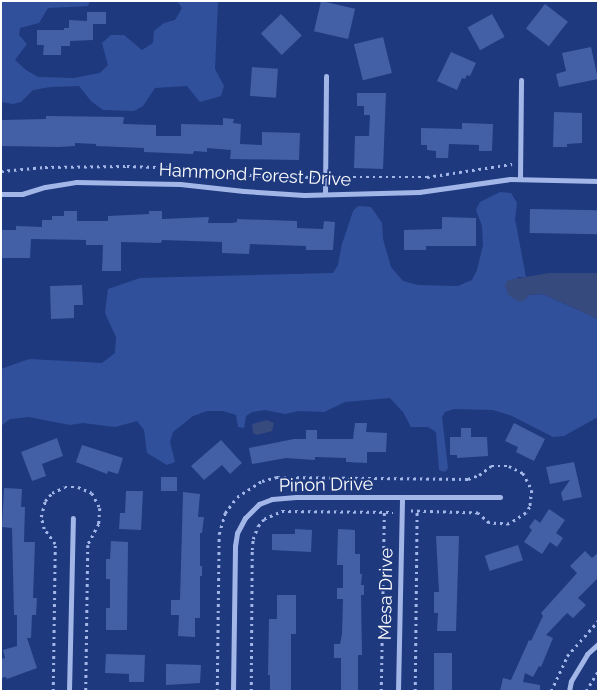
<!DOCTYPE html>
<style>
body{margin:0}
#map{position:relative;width:599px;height:692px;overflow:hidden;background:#1f397e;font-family:Raleway,sans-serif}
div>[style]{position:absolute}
.green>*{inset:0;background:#31509c}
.water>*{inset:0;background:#364a7d}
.building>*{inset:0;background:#435fa6;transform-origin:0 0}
.path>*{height:2.5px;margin-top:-1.25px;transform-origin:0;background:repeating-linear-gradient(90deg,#a2b6e8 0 2.5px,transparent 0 6.5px)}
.street>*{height:5px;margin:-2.5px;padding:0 2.5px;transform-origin:2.5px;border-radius:2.5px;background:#a2b6e8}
span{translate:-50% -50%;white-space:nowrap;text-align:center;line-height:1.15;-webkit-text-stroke:4px #1f397e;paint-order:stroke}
.street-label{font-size:18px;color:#fff}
.frame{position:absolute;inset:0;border:2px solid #fff;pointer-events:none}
</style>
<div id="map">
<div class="green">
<div style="clip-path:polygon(1px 1px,90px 1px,88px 6px,48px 8px,39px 23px,20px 28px,19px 35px,27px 44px,15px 60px,26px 70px,38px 77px,74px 78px,100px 73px,108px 65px,102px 43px,111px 35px,124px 35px,142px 50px,153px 43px,154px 31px,164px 23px,175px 20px,182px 8px,177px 1px,218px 1px,215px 69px,224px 86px,221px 96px,200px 102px,187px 86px,155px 88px,143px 106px,134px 111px,103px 110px,91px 101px,79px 86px,50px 87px,33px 90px,21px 102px,13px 104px,1px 102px)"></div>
<div style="clip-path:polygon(500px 192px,511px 193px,517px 203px,515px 219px,526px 277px,517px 277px,525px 300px,529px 295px,543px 294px,598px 319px,598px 417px,564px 436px,553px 437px,512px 416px,493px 410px,454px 409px,445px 412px,442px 417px,448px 468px,445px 472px,439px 470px,436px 432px,428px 427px,411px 427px,403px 412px,390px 398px,345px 402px,324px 412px,298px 411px,285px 414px,265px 410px,252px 412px,246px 416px,244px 428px,238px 427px,236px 415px,223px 411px,207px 411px,193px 416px,173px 432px,170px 442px,175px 462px,167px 465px,147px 453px,144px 430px,137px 421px,115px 427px,83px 423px,70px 425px,29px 417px,10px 419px,1px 426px,1px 369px,29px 359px,102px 363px,115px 353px,116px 337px,105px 313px,108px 289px,140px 278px,333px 273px,338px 265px,342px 244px,353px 211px,358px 206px,371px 207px,382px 223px,383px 239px,391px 267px,403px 281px,418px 285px,458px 286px,472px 280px,477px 270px,483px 245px,482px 226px,476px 210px,480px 202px)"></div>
</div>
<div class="water">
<div style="clip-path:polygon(549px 273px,598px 273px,598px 319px,543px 294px,529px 295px,525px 300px,520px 302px,508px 295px,505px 285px,508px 280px)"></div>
<div style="clip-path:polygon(267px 420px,274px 423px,272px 431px,257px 435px,253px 433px,252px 424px)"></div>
</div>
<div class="building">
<div style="left:321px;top:1px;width:35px;height:31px;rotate:13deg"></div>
<div style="left:545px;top:4px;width:29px;height:31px;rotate:38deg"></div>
<div style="clip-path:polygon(87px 12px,106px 12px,106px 24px,93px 24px,93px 40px,70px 41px,70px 46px,61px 46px,61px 55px,43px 55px,44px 45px,37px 45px,37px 30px,64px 30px,64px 28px,69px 28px,69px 20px,87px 21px)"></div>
<div style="left:281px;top:14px;width:30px;height:28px;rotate:46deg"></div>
<div style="left:492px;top:14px;width:26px;height:28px;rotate:61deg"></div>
<div style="left:383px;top:37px;width:37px;height:30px;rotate:76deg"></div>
<div style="clip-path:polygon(591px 47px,598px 79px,559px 87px,556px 74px,566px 71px,562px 53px)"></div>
<div style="clip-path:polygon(451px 52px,476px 63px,470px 76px,467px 75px,465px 79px,462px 78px,457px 90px,437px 81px)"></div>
<div style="left:252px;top:67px;width:26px;height:29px;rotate:4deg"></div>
<div style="clip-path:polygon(357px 93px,386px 93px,383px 169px,354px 168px,355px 136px,369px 136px,370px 115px,364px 115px,364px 106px,357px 106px)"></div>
<div style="clip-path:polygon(554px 112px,582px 113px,582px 143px,567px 144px,567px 147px,553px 147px)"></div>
<div style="clip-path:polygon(46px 116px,124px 117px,123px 124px,156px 125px,156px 136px,181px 136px,181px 124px,223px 125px,223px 118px,234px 119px,233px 123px,241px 124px,240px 144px,262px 145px,262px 132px,300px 133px,299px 160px,230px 159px,231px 150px,207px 148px,207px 152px,194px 151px,193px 154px,144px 152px,144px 148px,96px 146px,96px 144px,75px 143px,75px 146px,59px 147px,2px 146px,2px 120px,46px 119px)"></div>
<div style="clip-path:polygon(462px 123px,493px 124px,492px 151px,479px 151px,479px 145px,449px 144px,448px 158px,436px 158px,436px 151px,427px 150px,427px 145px,421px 145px,421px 128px,462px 129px)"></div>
<div style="left:530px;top:209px;width:68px;height:24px;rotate:1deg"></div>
<div style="clip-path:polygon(64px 211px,77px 211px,77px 221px,108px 221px,108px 216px,149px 214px,149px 211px,162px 211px,162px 219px,209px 217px,208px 223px,232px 223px,237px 222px,237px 219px,297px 221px,297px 228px,323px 229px,324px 221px,335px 222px,333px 250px,306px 250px,306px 246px,250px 244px,249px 254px,222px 253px,222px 242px,162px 240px,161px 243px,121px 242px,121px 271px,102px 271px,103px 245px,86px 245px,86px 240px,31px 239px,30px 258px,1px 258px,2px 230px,16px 230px,16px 226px,42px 227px,42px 220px,52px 220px,52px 216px,64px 216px)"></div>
<div style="clip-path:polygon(442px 217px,476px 218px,476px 246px,426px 246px,426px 250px,404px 250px,404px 230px,442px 229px)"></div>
<div style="clip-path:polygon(82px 285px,83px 305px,74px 305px,74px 318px,51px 319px,50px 286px)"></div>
<div style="clip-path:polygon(355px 423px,367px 423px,366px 432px,387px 433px,386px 452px,367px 452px,367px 463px,346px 462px,346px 458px,315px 457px,315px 460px,286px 458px,252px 464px,249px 448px,294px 439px,306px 439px,306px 430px,317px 430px,317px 439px,353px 439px)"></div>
<div style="clip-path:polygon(514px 423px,545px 439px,534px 461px,516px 452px,518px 447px,505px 441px)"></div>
<div style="clip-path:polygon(461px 428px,471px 428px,471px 437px,487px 437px,488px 456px,457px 458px,457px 455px,450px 455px,450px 437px,461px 437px)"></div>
<div style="clip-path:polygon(57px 438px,63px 456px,42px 464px,46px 476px,32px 481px,21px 452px)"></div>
<div style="clip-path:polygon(221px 440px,242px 463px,230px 474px,222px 465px,204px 480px,191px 466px)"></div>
<div style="clip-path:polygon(82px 445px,123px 458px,118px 474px,108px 471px,107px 474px,76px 462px)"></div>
<div style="clip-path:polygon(574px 462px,582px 497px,563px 501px,561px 493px,570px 480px,550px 484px,546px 467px)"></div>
<div style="left:161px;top:477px;width:16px;height:14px"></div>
<div style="clip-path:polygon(4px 488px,22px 489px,21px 507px,25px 507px,24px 542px,35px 542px,33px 598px,37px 598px,36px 615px,32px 615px,31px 638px,27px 638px,37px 668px,7px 679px,6px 677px,1px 678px,1px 659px,5px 658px,3px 650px,17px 646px,17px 615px,14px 615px,12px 528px,2px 527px)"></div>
<div style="clip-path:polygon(126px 491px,143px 491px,141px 530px,119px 529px,120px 513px,125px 513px)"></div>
<div style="clip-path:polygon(183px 492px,200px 494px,198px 517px,204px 517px,202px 533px,200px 533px,200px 566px,202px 566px,202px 576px,200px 576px,200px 618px,195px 618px,195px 637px,178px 636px,179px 615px,171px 615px,171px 600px,180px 600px)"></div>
<div style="clip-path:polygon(549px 509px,565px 520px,556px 533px,563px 538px,557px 547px,550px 542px,542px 554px,524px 542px,532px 530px,529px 527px,535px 519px,540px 523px)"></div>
<div style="clip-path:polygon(295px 529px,312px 530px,311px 552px,272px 550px,272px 534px,295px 534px)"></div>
<div style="clip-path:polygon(338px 529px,355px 530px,355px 554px,360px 554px,360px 574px,362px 574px,361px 585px,364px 585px,364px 595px,361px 595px,362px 655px,358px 655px,358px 691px,341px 691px,341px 658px,334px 658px,334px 644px,340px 644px,342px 634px,343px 599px,337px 599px,337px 588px,343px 588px,343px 565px,337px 565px)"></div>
<div style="clip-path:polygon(436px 536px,459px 536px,456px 631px,437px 631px,438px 613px,434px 613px,434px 592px,439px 592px)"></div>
<div style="clip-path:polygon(111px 541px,128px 542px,127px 630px,106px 630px,106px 608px,110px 608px,110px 579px,106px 579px,106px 559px,110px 559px)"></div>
<div style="left:518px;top:545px;width:16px;height:35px;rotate:72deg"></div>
<div style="clip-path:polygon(585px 551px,592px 558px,598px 553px,598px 578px,578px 598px,586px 605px,573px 618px,567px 613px,546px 635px,553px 638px,541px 667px,539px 666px,533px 677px,525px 673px,523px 682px,540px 685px,540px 691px,500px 691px,503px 678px,511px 680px,529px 640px,531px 641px,543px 616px,541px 613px,577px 573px,570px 566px)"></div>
<div style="clip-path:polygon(277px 595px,296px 595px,296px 634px,291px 634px,291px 691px,270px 691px,270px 675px,268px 675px,269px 619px,277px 619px)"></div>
<div style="left:434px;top:653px;width:18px;height:38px"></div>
<div style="clip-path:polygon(106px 654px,145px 655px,144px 682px,129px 682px,129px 674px,105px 673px)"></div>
<div style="clip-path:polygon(166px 664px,201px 665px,200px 683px,166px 685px)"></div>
</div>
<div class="path">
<div style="left:1px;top:171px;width:44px;rotate:-5.2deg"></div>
<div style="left:45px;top:167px;width:82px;rotate:-0.7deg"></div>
<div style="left:127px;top:166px;width:58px;rotate:2deg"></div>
<div style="left:185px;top:168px;width:75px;rotate:6.1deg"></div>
<div style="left:260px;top:176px;width:56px;rotate:1deg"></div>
<div style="left:334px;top:177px;width:93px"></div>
<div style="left:427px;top:177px;width:86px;rotate:-8.7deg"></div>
<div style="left:53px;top:691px;width:147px;rotate:-89.2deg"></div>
<div style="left:55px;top:544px;width:19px;rotate:-126deg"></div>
<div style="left:44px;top:529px;width:12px;rotate:-104deg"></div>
<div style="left:41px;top:517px;width:16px;rotate:-76deg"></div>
<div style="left:45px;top:501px;width:11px;rotate:-49deg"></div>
<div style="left:52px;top:493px;width:14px;rotate:-25deg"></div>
<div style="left:65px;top:487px;width:13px"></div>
<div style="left:78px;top:487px;width:15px;rotate:23deg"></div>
<div style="left:92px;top:493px;width:17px;rotate:62deg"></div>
<div style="left:100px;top:508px;width:16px;rotate:94deg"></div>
<div style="left:99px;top:524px;width:24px;rotate:118deg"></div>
<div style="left:88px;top:545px;width:146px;rotate:90.8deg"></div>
<div style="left:217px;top:691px;width:157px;rotate:-89.3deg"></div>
<div style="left:219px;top:534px;width:22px;rotate:-74deg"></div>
<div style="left:225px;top:513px;width:20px;rotate:-53deg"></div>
<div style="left:237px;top:497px;width:30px;rotate:-33deg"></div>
<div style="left:262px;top:481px;width:16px;rotate:-15deg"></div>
<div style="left:277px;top:477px;width:191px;rotate:0.6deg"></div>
<div style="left:468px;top:479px;width:12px;rotate:-20deg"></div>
<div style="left:479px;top:475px;width:15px;rotate:-37deg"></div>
<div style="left:491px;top:466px;width:18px"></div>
<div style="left:509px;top:466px;width:16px;rotate:27deg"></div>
<div style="left:523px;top:473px;width:19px;rotate:62deg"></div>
<div style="left:532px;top:490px;width:17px;rotate:97deg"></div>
<div style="left:530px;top:507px;width:7px;rotate:124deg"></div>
<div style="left:526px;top:513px;width:20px;rotate:147deg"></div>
<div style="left:509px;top:524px;width:20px;rotate:-177deg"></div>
<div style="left:489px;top:523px;width:15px;rotate:-138deg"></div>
<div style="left:478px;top:513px;width:67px;rotate:-178.3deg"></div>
<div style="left:251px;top:691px;width:141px;rotate:-89.6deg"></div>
<div style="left:252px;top:550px;width:11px;rotate:-85deg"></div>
<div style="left:253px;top:539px;width:14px;rotate:-69deg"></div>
<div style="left:258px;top:526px;width:9px;rotate:-49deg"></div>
<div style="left:264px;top:519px;width:20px;rotate:-24deg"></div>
<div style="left:282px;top:511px;width:111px;rotate:0.5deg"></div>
<div style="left:381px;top:691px;width:179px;rotate:-89deg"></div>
<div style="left:415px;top:691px;width:180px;rotate:-89.4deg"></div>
<div style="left:551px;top:691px;width:38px;rotate:-65deg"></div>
<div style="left:567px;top:656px;width:47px;rotate:-48.5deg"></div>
<div style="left:586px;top:691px;width:23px;rotate:-59deg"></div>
</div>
<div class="street">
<div style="left:520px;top:179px;width:99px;rotate:-89.4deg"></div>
<div style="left:1px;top:194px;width:21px"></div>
<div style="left:22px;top:194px;width:24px;rotate:-17deg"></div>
<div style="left:45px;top:187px;width:31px;rotate:-9deg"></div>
<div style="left:76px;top:182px;width:104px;rotate:1.1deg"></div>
<div style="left:180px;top:184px;width:64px;rotate:6.2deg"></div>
<div style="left:244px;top:191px;width:60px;rotate:3.8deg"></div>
<div style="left:304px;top:195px;width:115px;rotate:-1.5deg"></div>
<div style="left:419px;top:192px;width:92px;rotate:-8.1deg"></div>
<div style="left:510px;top:179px;width:88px;rotate:1.3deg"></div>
<div style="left:325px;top:194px;width:118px;rotate:-89.5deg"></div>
<div style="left:69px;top:691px;width:173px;rotate:-88.7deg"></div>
<div style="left:233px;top:691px;width:145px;rotate:-89.2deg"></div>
<div style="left:235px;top:546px;width:13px;rotate:-81deg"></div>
<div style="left:237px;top:533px;width:17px;rotate:-62deg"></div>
<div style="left:245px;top:518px;width:20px;rotate:-45deg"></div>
<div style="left:259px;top:504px;width:14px;rotate:-21deg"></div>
<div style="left:272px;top:499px;width:24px;rotate:-5deg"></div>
<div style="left:296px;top:497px;width:204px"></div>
<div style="left:398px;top:691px;width:194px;rotate:-88.8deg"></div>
<div style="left:569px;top:691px;width:10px;rotate:-79deg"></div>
<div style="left:571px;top:681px;width:31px;rotate:-59deg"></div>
<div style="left:587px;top:654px;width:15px;rotate:-42deg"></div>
</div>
<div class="street-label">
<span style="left:255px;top:175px;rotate:3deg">Hammond Forest Drive</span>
<span style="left:326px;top:485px;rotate:-1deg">Pinon Drive</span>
<span style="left:386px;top:594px;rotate:-89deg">Mesa Drive</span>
</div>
<div class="frame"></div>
</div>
